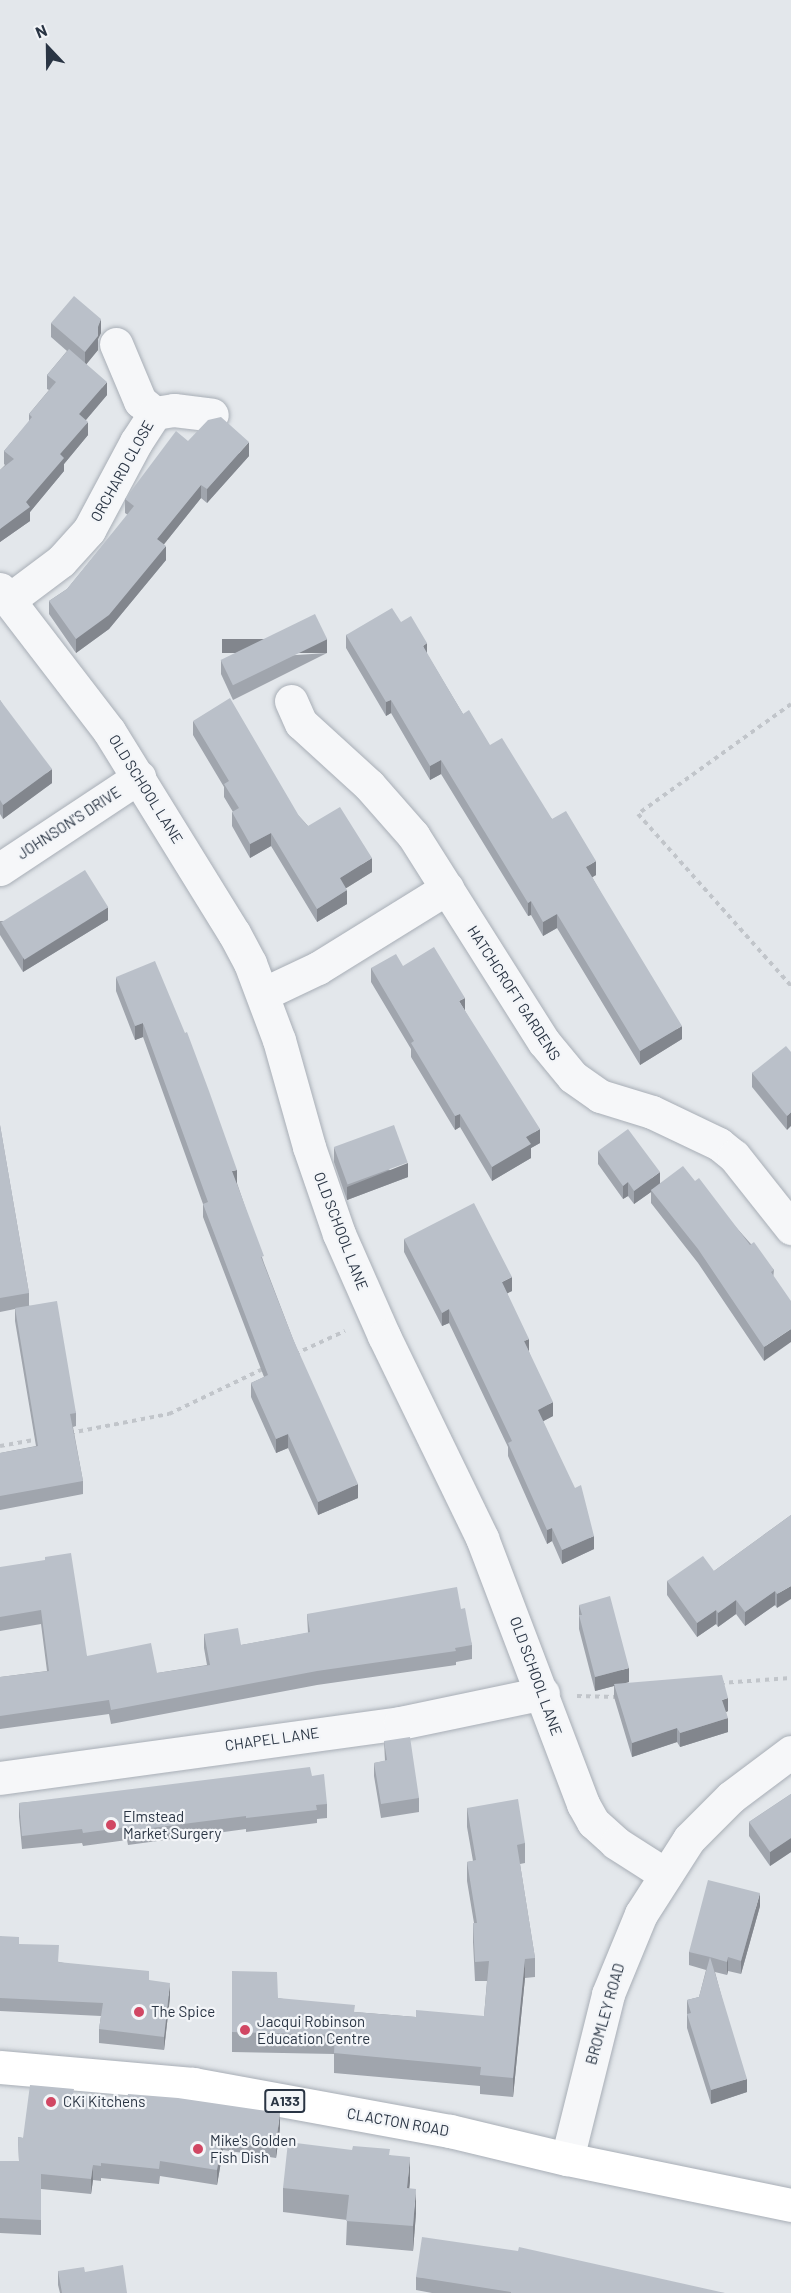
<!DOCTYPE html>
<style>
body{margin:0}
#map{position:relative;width:791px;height:2293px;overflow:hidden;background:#e3e7eb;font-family:Barlow,sans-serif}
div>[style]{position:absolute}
.path>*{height:4px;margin-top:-2px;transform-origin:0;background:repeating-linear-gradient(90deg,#c1c5ca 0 4.5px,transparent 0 9px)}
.roads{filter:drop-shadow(0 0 2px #a8aeb6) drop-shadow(0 0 2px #a8aeb6)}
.minor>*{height:33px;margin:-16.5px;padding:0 16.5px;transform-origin:16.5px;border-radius:16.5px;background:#f6f7f9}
.tertiary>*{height:33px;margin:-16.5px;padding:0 16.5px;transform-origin:16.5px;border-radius:16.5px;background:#f6f7f9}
.primary>*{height:33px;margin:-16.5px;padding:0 16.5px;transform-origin:16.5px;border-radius:16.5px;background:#fff}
.wall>*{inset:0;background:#a0a5ad}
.shaded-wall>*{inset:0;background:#82868d;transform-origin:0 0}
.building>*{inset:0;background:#bac0c9;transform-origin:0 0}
.dots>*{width:16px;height:16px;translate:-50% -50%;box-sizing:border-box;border:3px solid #f3f5f8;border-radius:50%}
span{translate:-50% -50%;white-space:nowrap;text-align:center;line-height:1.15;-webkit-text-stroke:4.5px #f3f5f8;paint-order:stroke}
.shield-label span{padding:2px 4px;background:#f3f5f8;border:2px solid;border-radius:4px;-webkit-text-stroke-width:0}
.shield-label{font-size:14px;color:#2a3544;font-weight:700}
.street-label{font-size:15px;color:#2a3544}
.poi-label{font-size:15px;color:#2a3544}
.left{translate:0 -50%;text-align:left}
.north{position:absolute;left:18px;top:18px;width:60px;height:60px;-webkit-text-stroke:4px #f3f5f8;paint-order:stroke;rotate:338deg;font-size:16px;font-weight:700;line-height:24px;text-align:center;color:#2a3544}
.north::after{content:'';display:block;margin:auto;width:21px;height:27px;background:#2a3544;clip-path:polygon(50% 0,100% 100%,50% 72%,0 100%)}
</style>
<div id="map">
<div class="path">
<div style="left:791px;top:704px;width:188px;rotate:144.3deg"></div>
<div style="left:638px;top:814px;width:230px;rotate:48.3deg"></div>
<div style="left:295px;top:1354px;width:55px;rotate:-24.7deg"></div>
<div style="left:70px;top:1433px;width:101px;rotate:-10.9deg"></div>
<div style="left:169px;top:1414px;width:104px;rotate:-25.6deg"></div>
<div style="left:0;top:1446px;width:40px;rotate:-10deg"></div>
<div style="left:720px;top:1683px;width:71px;rotate:-4deg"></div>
<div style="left:577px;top:1696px;width:40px;rotate:1.4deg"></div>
</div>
<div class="roads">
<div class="minor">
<div style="left:116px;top:344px;width:62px;rotate:67.2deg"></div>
<div style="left:140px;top:401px;width:19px;rotate:39deg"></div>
<div style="left:0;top:589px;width:179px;rotate:52.5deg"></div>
<div style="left:109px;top:731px;width:238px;rotate:58.3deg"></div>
<div style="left:234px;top:933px;width:34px;rotate:62deg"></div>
<div style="left:250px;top:963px;width:82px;rotate:69.4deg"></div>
<div style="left:279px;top:1040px;width:111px;rotate:74.3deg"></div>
<div style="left:309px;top:1147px;width:92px;rotate:71deg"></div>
<div style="left:339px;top:1234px;width:111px;rotate:66.2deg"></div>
<div style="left:384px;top:1336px;width:225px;rotate:64.1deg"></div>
<div style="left:482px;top:1538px;width:285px;rotate:69.2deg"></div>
<div style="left:583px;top:1804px;width:21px;rotate:61deg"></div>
<div style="left:593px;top:1822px;width:31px;rotate:42deg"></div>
<div style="left:616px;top:1843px;width:59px;rotate:32.6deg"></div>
<div style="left:9px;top:600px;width:65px;rotate:-36.9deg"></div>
<div style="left:61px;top:561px;width:42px;rotate:-47.9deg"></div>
<div style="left:89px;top:530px;width:100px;rotate:-61.9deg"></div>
<div style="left:136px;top:442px;width:35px;rotate:-57deg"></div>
<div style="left:155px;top:413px;width:19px;rotate:-9deg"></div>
<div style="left:174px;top:410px;width:38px;rotate:7deg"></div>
<div style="left:291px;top:701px;width:24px;rotate:66deg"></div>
<div style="left:301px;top:723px;width:92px;rotate:42.4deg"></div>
<div style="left:369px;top:785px;width:67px;rotate:48.7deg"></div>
<div style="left:413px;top:835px;width:245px;rotate:57.7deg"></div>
<div style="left:544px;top:1042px;width:45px;rotate:50.4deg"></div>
<div style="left:573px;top:1077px;width:33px;rotate:35deg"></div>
<div style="left:600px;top:1096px;width:54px;rotate:17.1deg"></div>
<div style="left:652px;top:1112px;width:74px;rotate:25.5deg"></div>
<div style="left:719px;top:1144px;width:19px;rotate:39deg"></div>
<div style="left:734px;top:1156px;width:92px;rotate:51.6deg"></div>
<div style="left:0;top:869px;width:167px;rotate:-33.5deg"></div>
<div style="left:263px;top:994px;width:61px;rotate:-25.3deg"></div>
<div style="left:318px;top:968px;width:152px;rotate:-31.8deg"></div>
<div style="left:0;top:1778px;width:404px;rotate:-7.8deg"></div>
<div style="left:400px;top:1723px;width:146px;rotate:-11.8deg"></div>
</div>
<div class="tertiary">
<div style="left:567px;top:2159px;width:170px;rotate:-76deg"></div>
<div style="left:608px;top:1994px;width:87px;rotate:-67.6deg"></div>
<div style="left:641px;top:1914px;width:89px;rotate:-57.4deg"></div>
<div style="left:689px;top:1839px;width:59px;rotate:-45deg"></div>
<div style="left:731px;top:1797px;width:75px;rotate:-36.9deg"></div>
</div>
<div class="primary">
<div style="left:0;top:2067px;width:194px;rotate:5deg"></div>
<div style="left:193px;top:2084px;width:261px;rotate:10.4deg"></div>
<div style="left:450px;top:2131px;width:120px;rotate:13.5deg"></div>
<div style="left:567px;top:2159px;width:229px;rotate:11.6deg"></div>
</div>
</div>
<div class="wall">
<div style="clip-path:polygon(51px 323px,101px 333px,98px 339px,98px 350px,86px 364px,107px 395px,86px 420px,88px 435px,64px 464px,64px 471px,30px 512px,30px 521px,0 542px,0 470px,5px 465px,4px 464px,4px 451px,29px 422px,29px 414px,49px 390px,47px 389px,47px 375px,67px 351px,51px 337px)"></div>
<div style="clip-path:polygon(188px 441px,249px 456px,207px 503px,201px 498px,164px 544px,166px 560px,109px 629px,76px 653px,49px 614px,49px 601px,67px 589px,128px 515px,125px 513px,125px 499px)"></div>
<div style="clip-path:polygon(401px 622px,427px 654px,463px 714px,552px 819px,596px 875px,592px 877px,682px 1039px,640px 1065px,557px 928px,543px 936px,531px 915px,528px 916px,441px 774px,430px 780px,391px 713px,386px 716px,346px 648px,346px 635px)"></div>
<div style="clip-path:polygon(327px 653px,233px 700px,221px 674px,221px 660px)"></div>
<div style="clip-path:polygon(0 700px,52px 783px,3px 819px,0 814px)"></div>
<div style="clip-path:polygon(193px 721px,299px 816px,308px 826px,372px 872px,346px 888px,347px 904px,317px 922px,271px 846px,250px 858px,232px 826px,232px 812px,233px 812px,224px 797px,224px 787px,193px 735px)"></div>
<div style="clip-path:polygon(108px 920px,23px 972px,0 935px,0 921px)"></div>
<div style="clip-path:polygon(403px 966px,465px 1011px,540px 1143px,531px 1148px,531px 1158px,492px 1181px,460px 1127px,455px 1130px,411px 1057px,411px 1049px,371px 982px,371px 968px)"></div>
<div style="clip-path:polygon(116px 977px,237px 1183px,264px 1263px,293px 1339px,358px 1498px,318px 1515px,288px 1448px,276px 1453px,251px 1397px,251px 1383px,264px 1377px,203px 1217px,203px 1204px,143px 1037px,135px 1040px,116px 991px)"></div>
<div style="clip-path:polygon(791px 1052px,787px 1130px,752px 1087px,752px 1073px)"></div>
<div style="clip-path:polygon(0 1125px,29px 1293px,29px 1305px,76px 1413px,76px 1426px,73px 1427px,83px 1481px,83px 1494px,0 1510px,0 1453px,36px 1446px,15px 1321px,15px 1309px,0 1312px)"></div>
<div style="clip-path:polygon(334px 1148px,408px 1177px,347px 1200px,334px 1162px)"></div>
<div style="clip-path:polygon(598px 1151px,660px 1183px,695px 1181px,774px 1270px,764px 1361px,698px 1263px,651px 1203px,651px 1192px,634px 1204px,628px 1196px,623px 1199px,598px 1164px)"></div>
<div style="clip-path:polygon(404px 1239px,512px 1291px,507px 1293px,553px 1416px,543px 1421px,594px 1549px,562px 1564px,552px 1541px,547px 1544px,508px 1456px,508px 1447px,449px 1323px,442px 1326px,404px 1252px)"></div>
<div style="clip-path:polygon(791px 1515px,777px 1608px,775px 1605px,745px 1626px,736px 1614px,718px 1627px,716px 1624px,697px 1637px,667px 1595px,667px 1581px,714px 1571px)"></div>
<div style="clip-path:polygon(0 1567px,87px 1656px,157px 1673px,207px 1665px,204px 1648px,204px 1634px,241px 1645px,308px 1633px,307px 1614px,461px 1609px,472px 1645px,472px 1659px,456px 1662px,456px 1665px,317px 1685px,111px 1724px,109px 1714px,0 1729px,0 1677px,47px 1671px,41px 1624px,0 1631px)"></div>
<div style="clip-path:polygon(579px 1605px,629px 1682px,625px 1683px,728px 1711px,726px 1712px,728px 1732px,680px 1747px,677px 1742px,632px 1757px,614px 1697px,614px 1686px,595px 1691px,579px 1629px)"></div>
<div style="clip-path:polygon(384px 1741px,419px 1798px,419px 1812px,381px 1818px,374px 1776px,374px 1763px,385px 1761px)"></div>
<div style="clip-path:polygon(312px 1776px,327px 1804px,327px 1818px,317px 1819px,317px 1823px,246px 1832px,246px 1829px,128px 1845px,127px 1840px,83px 1846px,82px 1843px,22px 1849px,19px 1817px,19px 1803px)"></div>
<div style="clip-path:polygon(791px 1794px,791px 1852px,770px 1866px,749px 1836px,749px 1822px)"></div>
<div style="clip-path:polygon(467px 1808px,525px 1843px,525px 1863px,520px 1864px,535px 1958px,535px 1977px,525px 1978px,513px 2097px,480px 2094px,480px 2086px,334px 2073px,334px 2054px,232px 2052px,232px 1971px,278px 1998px,355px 2012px,416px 2017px,484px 2016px,487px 1981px,475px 1981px,473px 1942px,473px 1923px,474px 1923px,467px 1881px,467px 1862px,473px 1861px,467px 1827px)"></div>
<div style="clip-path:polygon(760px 1906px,741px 1974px,728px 1971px,727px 1975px,715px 1972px,747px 2092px,711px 2104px,687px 2028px,687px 2000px,699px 1997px,706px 1970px,689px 1965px,689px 1952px)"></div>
<div style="clip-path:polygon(0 1936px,19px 1944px,59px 1962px,149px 1980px,170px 1997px,164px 2050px,99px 2043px,99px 2029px,101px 2016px,0 2011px)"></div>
<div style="clip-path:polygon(74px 2095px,280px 2128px,276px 2158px,223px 2150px,217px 2185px,160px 2176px,159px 2184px,101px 2178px,101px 2181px,93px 2180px,91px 2194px,41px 2189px,41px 2235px,0 2233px,0 2161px,19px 2161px,18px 2137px,23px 2138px)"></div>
<div style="clip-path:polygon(390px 2155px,410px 2181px,409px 2188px,416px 2213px,413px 2251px,346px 2245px,347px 2220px,283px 2212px,283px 2188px)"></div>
<div style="clip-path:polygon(58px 2271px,85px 2272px,127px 2293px,60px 2293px,58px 2285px)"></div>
<div style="clip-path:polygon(416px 2277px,725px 2293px,432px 2293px,416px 2290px)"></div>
</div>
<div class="shaded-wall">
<div style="clip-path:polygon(101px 319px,101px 333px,98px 339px,98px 350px,85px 366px,85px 352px)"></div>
<div style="clip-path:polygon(107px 382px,107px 395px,79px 428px,79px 414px)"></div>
<div style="clip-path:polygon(88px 422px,88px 435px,64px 464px,64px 471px,30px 512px,30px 521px,0 542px,0 529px,26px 502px,60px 454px)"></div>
<div style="clip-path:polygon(249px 442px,249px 456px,207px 503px,207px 489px)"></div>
<div style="clip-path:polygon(201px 485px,201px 498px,157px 553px,157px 539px)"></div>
<div style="clip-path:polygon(166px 546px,166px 560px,109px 629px,76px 653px,76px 639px)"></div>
<div style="left:327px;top:639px;width:14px;height:105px;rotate:90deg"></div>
<div style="clip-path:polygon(427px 643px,427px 657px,423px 646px)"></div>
<div style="clip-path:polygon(391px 700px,391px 713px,386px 716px,386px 702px)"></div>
<div style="clip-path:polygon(441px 760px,441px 774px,430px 780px,430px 766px)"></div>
<div style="clip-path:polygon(52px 769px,52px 783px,3px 819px,3px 805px)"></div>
<div style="clip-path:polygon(271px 833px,271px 846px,250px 858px,250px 844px)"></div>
<div style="clip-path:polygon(372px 858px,372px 872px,340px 892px,340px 878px)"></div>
<div style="clip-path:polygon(596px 861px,596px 875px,586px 881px,586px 867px)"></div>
<div style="clip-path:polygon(347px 890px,347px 904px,317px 922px,317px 909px)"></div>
<div style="clip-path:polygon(531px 901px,531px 915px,528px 916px,528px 903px)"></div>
<div style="clip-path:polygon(108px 907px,108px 920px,23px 972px,23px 958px)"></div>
<div style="clip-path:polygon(557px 914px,557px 928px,543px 936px,543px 922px)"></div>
<div style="clip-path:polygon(465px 998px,465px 1011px,459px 1001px)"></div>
<div style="clip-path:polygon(143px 1023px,143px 1037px,135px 1040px,135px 1026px)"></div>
<div style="clip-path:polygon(682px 1026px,682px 1039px,640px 1065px,640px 1051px)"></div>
<div style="clip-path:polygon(791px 1112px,791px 1126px,787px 1130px,787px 1116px)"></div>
<div style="clip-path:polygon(460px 1114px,460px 1127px,455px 1130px,455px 1116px)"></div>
<div style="clip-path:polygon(540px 1129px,540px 1143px,531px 1148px,531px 1158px,492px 1181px,492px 1167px,526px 1137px)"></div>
<div style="clip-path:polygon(408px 1163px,408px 1177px,347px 1200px,347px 1187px)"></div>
<div style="clip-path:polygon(237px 1170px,237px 1183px,232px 1185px,232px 1171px)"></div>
<div style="clip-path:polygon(660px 1172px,660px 1186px,651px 1190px,651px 1192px,634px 1204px,634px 1191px)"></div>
<div style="clip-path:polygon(628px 1182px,628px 1196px,623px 1199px,623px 1186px)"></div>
<div style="clip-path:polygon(512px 1277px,512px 1291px,502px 1296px,502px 1282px)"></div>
<div style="clip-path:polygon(449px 1309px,449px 1323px,442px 1326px,442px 1313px)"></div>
<div style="clip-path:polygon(791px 1329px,791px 1342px,764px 1361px,764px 1347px)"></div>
<div style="clip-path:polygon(529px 1339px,529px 1352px,524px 1341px)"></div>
<div style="clip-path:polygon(553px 1402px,553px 1416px,538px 1424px,538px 1410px)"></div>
<div style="clip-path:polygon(288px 1434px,288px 1448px,276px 1453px,276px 1439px)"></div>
<div style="clip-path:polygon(358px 1484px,358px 1498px,318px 1515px,318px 1502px)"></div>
<div style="clip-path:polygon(552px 1528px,552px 1541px,547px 1544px,547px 1530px)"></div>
<div style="clip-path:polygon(594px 1536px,594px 1549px,562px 1564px,562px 1550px)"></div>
<div style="clip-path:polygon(791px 1586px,791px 1599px,777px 1608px,777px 1594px)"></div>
<div style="clip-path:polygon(775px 1591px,775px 1605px,745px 1626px,745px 1612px)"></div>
<div style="clip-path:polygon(736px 1600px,736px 1614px,718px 1627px,718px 1613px)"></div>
<div style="clip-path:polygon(716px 1610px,716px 1624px,697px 1637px,697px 1623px)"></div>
<div style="clip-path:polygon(629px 1668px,629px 1682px,595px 1691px,595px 1677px)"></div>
<div style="clip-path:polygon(728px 1698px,728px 1711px,722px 1714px,722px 1700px)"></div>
<div style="clip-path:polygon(728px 1718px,728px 1732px,680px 1747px,680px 1733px)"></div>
<div style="clip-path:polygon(677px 1728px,677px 1742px,632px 1757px,632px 1743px)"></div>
<div style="clip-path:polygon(791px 1838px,791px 1852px,770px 1866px,770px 1852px)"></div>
<div style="clip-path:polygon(760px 1893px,760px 1906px,741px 1974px,741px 1961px)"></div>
<div style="clip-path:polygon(728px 1957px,728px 1971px,727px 1975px,727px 1962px)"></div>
<div style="clip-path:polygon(525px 1959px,525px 1978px,513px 2097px,513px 2078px)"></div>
<div style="clip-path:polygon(170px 1983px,170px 1997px,164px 2050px,164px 2037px)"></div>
<div style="clip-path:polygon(747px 2079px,747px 2092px,711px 2104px,711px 2090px)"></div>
<div style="clip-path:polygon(280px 2113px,280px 2128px,276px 2158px,276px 2143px)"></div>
<div style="clip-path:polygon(223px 2135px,223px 2150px,217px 2185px,217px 2170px)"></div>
<div style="clip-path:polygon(410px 2157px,410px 2181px,407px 2212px,407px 2188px)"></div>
<div style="clip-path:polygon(93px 2165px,93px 2180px,91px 2194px,91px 2179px)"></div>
<div style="clip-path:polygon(416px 2189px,416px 2213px,413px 2251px,413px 2226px)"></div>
</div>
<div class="building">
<div style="clip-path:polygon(74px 296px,101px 319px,98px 327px,98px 336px,85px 352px,51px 323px)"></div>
<div style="clip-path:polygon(69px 349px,107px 382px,79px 414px,88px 422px,60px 454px,64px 458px,26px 502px,30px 507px,0 529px,0 470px,14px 459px,4px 451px,32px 417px,29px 414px,56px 382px,47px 375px)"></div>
<div style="clip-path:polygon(221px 417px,249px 442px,207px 489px,201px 485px,157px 539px,166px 546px,109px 615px,76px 639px,49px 601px,67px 589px,134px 506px,125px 499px,176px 431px,188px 441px,208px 420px)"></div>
<div style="clip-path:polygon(392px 608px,401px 622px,411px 616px,427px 643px,423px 646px,463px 714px,469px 710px,490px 745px,502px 738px,552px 819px,566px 811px,596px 861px,586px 867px,682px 1026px,640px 1051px,557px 914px,543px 922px,531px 901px,528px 903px,441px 760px,430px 766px,391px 700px,386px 702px,346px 635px)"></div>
<div style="left:315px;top:614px;width:28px;height:105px;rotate:64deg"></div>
<div style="clip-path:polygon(230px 698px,299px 816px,308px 826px,340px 807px,372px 858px,340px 878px,347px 890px,317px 909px,271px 833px,250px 844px,232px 812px,239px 808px,224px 784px,229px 781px,193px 721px)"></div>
<div style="clip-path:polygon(0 700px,52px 769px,3px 805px,0 800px)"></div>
<div style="left:85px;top:870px;width:44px;height:99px;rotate:58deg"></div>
<div style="clip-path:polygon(434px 947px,465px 998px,459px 1001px,540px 1129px,526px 1137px,531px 1144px,492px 1167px,460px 1114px,455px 1116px,411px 1043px,414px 1041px,371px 968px,396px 954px,403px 966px)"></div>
<div style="clip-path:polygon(155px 961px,185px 1033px,187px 1032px,209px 1091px,237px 1170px,232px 1171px,264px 1256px,261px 1257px,293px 1339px,358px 1484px,318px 1502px,288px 1434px,276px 1439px,251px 1383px,268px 1375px,203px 1204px,208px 1202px,143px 1023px,135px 1026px,116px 977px)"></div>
<div style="clip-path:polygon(786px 1046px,791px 1052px,791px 1112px,787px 1116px,752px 1073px)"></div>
<div style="clip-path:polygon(0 1125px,29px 1293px,0 1298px)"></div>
<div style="left:394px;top:1125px;width:40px;height:64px;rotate:70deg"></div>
<div style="clip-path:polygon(628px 1129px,660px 1172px,634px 1191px,628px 1182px,623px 1186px,598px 1151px)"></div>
<div style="clip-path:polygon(683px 1166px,695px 1181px,699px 1178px,750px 1245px,754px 1242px,774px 1270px,771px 1272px,791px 1301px,791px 1329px,764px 1347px,698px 1249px,651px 1190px)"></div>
<div style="clip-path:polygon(474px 1203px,512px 1277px,502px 1282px,529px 1339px,524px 1341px,553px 1402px,538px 1410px,575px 1488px,581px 1485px,594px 1536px,562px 1550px,552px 1528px,547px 1530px,508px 1443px,512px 1441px,449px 1309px,442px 1313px,404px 1239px)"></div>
<div style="clip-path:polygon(57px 1301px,76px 1413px,70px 1414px,83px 1481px,0 1496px,0 1453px,38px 1446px,15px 1308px)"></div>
<div style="clip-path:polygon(791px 1515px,791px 1586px,777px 1594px,775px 1591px,745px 1612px,736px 1600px,718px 1613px,716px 1610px,697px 1623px,667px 1581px,703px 1556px,714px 1571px)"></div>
<div style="clip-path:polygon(71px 1553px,87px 1656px,151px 1643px,157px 1673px,210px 1665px,204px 1634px,238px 1628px,241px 1645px,310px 1632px,307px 1614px,457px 1587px,461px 1609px,465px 1608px,472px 1645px,455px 1648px,456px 1651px,317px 1671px,111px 1710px,109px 1700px,0 1716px,0 1677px,49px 1671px,41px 1610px,0 1617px,0 1567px,45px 1560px,45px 1557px)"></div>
<div style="clip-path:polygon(610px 1596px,629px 1668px,595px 1677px,579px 1615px,582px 1615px,579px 1605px)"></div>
<div style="clip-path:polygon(722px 1675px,728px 1698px,722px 1700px,728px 1718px,680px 1733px,677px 1728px,632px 1743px,614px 1684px)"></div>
<div style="clip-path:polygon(410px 1737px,419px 1798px,381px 1804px,374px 1763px,387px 1760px,384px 1741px)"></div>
<div style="clip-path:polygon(310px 1767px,312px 1776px,324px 1774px,327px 1804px,316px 1805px,317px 1810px,246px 1818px,246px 1816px,128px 1831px,127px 1827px,83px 1833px,82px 1829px,22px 1836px,19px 1803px)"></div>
<div style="clip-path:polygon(791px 1794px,791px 1838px,770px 1852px,749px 1822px)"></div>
<div style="clip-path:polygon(518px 1799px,525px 1843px,517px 1845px,535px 1958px,525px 1959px,513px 2078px,480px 2075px,481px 2067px,334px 2053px,335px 2035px,232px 2032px,232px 1971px,277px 1972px,278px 1998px,355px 2005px,354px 2012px,416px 2017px,416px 2010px,484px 2016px,489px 1961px,475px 1962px,473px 1923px,477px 1923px,467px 1862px,476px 1860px,467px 1808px)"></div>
<div style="clip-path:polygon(708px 1880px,760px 1893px,741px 1961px,728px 1957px,727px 1962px,710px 1957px,747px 2079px,711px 2090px,687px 2014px,691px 2013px,687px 2000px,699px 1997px,710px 1957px,689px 1952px)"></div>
<div style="clip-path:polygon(0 1936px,19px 1937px,19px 1944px,59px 1945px,58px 1962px,149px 1971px,149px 1980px,170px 1983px,164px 2037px,99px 2029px,103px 2003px,0 1998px)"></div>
<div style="clip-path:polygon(30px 2085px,74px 2089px,73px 2095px,127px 2099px,128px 2094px,178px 2098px,280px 2113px,276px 2143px,223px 2135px,217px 2170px,160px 2161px,159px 2169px,101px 2163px,101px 2166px,93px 2165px,91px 2179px,41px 2174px,41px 2220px,0 2218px,0 2161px,19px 2161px,18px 2137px,23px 2138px)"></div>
<div style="clip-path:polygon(288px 2142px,352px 2150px,353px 2146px,390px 2149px,389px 2155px,410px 2157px,407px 2188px,416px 2189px,413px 2226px,346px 2221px,349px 2195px,283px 2188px)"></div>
<div style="clip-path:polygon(422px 2237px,518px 2251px,519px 2247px,725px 2293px,511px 2293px,511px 2292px,416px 2277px)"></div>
<div style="clip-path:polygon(123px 2265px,127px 2293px,62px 2293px,58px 2271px,84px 2267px,85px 2272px)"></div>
</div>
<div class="dots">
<div style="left:111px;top:1825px;background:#d14763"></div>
<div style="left:139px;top:2012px;background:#d14763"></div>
<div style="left:245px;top:2030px;background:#d14763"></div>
<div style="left:51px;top:2102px;background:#d14763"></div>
<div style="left:198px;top:2149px;background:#d14763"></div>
</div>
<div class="shield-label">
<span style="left:285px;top:2101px">A133</span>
</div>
<div class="street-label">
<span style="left:122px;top:471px;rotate:-61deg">ORCHARD CLOSE</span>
<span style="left:146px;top:789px;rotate:58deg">OLD SCHOOL LANE</span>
<span style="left:69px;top:823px;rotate:-33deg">JOHNSON'S DRIVE</span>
<span style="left:514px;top:993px;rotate:57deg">HATCHCROFT GARDENS</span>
<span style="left:341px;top:1231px;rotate:69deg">OLD SCHOOL LANE</span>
<span style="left:536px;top:1676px;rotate:70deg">OLD SCHOOL LANE</span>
<span style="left:272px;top:1739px;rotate:-8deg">CHAPEL LANE</span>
<span style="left:605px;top:2014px;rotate:-74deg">BROMLEY ROAD</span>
<span style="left:398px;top:2122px;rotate:10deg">CLACTON ROAD</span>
</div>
<div class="poi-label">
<span class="left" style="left:123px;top:1825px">Elmstead<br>Market Surgery</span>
<span class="left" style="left:151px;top:2012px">The Spice</span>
<span class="left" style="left:257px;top:2030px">Jacqui Robinson<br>Education Centre</span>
<span class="left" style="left:63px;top:2102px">CKi Kitchens</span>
<span class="left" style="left:210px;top:2149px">Mike's Golden<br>Fish Dish</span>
</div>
<div class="north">N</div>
</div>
